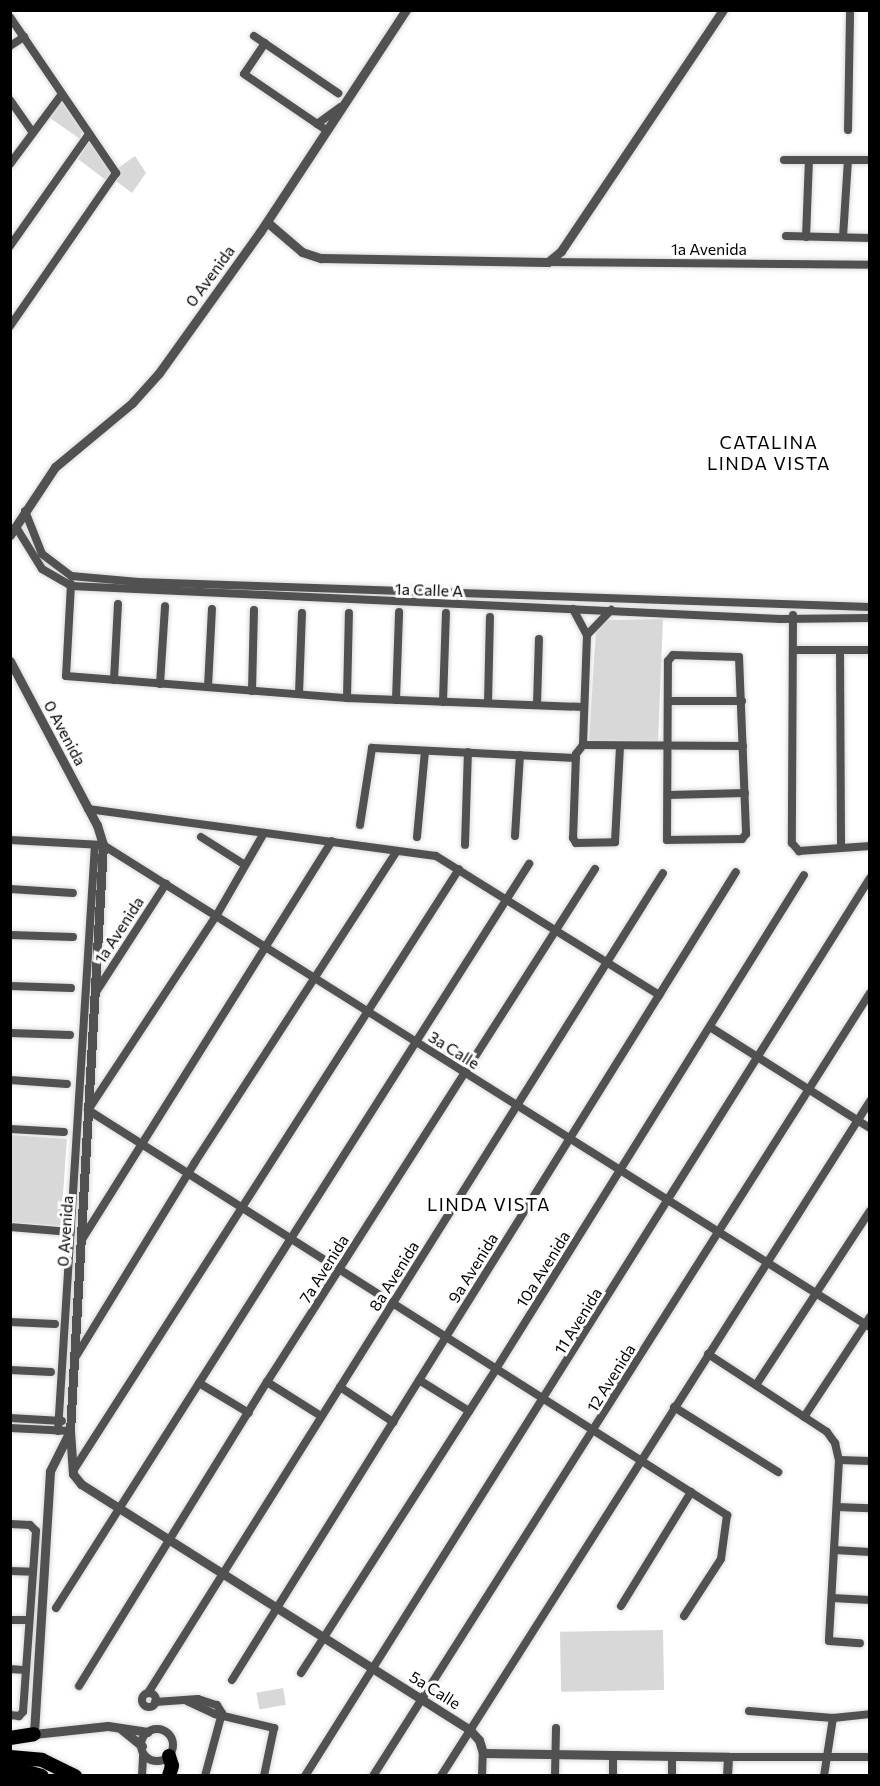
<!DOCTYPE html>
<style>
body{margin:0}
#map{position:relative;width:880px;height:1786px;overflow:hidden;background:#fff;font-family:Commissioner,sans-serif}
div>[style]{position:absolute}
.green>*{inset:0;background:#d8d8d8;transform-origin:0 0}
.roads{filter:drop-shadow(0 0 2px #dbdbdb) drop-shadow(0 0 2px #dbdbdb)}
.minor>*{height:8px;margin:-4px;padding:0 4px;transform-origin:4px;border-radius:4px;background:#515151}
.minor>.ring{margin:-4px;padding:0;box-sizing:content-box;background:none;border:8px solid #515151;border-radius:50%}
.tertiary>*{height:9px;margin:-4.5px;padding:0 4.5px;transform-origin:4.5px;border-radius:4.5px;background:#515151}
.trunk>*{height:14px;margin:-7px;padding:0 7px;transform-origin:7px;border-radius:7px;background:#000}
span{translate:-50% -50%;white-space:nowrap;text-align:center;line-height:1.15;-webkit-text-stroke:6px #fff;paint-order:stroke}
.street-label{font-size:16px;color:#000}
.neighbourhood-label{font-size:18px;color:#000;letter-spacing:1.5px}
.frame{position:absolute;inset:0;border:12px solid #000;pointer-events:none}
</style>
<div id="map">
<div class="green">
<div style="clip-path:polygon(61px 101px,82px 131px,80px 139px,50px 118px)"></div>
<div style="clip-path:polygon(89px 141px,112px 173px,107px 181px,78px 159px)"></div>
<div style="clip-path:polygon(135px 156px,146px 173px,132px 193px,116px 181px,118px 168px)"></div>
<div style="clip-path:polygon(663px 619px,658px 741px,589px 741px,596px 628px,606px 620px)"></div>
<div style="left:11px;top:1135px;width:56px;height:87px;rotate:4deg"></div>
<div style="left:663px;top:1630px;width:60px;height:103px;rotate:89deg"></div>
<div style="left:283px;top:1688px;width:17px;height:27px;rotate:80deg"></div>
</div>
<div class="roads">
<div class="minor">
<div style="left:10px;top:17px;width:189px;rotate:55.8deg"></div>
<div style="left:116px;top:173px;width:186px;rotate:124.7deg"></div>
<div style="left:254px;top:36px;width:102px;rotate:34.2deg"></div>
<div style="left:265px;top:43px;width:37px;rotate:124deg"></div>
<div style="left:244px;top:74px;width:99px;rotate:34.3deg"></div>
<div style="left:10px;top:46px;width:17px;rotate:-33deg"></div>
<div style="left:10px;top:100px;width:40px;rotate:55.1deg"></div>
<div style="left:317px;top:124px;width:29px;rotate:-36deg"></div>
<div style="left:848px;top:130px;width:120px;rotate:-89deg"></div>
<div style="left:784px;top:160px;width:86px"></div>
<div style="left:10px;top:164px;width:87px;rotate:-53.4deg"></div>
<div style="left:786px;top:236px;width:84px;rotate:1.4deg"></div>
<div style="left:806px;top:237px;width:77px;rotate:-87.8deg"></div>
<div style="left:843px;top:237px;width:77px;rotate:-86.3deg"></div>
<div style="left:10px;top:246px;width:137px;rotate:-54.8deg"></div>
<div style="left:548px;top:262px;width:322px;rotate:0.5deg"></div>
<div style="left:25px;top:511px;width:46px;rotate:68.4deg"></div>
<div style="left:42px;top:554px;width:36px;rotate:37deg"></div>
<div style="left:71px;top:576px;width:68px;rotate:5deg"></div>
<div style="left:139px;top:582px;width:731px;rotate:1.96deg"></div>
<div style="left:16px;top:527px;width:49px;rotate:58.2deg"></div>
<div style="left:42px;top:569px;width:34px;rotate:30deg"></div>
<div style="left:71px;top:586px;width:710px;rotate:2.66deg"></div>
<div style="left:780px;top:619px;width:90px;rotate:-0.6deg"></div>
<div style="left:71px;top:584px;width:92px;rotate:93.1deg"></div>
<div style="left:66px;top:676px;width:282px;rotate:4.5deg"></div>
<div style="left:347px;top:698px;width:237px;rotate:2.2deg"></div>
<div style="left:573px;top:609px;width:30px;rotate:62deg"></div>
<div style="left:587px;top:635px;width:110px;rotate:92.1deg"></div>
<div style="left:583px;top:745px;width:11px;rotate:128deg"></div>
<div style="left:576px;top:754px;width:84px;rotate:92deg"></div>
<div style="left:573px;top:838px;width:6px;rotate:59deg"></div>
<div style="left:576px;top:843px;width:39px;rotate:-1deg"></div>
<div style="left:615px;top:842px;width:96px;rotate:-87deg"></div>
<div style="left:793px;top:615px;width:228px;rotate:90.3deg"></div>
<div style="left:792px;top:843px;width:11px;rotate:49deg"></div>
<div style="left:799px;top:851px;width:71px;rotate:-4deg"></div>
<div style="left:587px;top:635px;width:35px;rotate:-46deg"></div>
<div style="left:794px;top:650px;width:76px"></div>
<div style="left:840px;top:650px;width:198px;rotate:89.7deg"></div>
<div style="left:673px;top:655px;width:66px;rotate:1.7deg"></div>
<div style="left:739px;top:657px;width:177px;rotate:87.7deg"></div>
<div style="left:746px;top:834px;width:6px;rotate:129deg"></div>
<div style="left:742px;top:839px;width:75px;rotate:179.2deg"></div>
<div style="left:667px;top:840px;width:179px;rotate:-89.7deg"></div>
<div style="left:668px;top:661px;width:8px;rotate:-50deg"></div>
<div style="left:114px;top:680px;width:76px;rotate:-87deg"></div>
<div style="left:160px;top:684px;width:78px;rotate:-86.3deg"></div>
<div style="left:208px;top:687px;width:78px;rotate:-87.1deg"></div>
<div style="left:252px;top:691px;width:81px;rotate:-88.6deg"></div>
<div style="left:299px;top:694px;width:81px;rotate:-87.9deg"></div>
<div style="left:347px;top:698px;width:85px;rotate:-88.7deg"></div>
<div style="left:396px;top:700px;width:88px;rotate:-88deg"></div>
<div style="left:669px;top:701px;width:73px"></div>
<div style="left:443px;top:702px;width:89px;rotate:-88.1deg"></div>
<div style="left:488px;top:703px;width:86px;rotate:-88.7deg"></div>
<div style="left:537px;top:705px;width:66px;rotate:-88.3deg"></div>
<div style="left:583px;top:745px;width:160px;rotate:0.4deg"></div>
<div style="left:668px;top:795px;width:77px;rotate:-1.5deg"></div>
<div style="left:88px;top:809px;width:351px;rotate:7.7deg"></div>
<div style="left:436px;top:856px;width:263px;rotate:31.9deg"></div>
<div style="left:360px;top:825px;width:78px;rotate:-81.1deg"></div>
<div style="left:372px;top:748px;width:204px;rotate:2.8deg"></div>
<div style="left:264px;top:833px;width:96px;rotate:120deg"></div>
<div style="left:216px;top:916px;width:232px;rotate:123.4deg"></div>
<div style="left:88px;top:1110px;width:757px;rotate:32.37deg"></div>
<div style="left:727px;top:1515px;width:44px;rotate:97.8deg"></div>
<div style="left:721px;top:1559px;width:68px;rotate:123deg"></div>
<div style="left:515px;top:836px;width:81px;rotate:-86.5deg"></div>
<div style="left:201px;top:837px;width:52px;rotate:32.5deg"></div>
<div style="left:417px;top:837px;width:86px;rotate:-84.7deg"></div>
<div style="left:10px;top:840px;width:93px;rotate:3.1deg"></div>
<div style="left:103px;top:845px;width:906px;rotate:32.15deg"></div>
<div style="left:465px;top:845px;width:93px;rotate:-88.2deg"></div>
<div style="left:10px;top:889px;width:63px;rotate:3.6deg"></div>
<div style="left:10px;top:935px;width:63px;rotate:1.8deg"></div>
<div style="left:10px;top:986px;width:61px;rotate:1.9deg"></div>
<div style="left:96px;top:992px;width:129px;rotate:-57.1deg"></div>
<div style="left:710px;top:1027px;width:189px;rotate:32.3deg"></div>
<div style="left:10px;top:1033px;width:60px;rotate:1.9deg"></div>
<div style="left:10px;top:1080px;width:57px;rotate:4deg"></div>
<div style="left:10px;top:1129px;width:54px;rotate:3.2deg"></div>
<div style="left:10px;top:1227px;width:61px;rotate:4.7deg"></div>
<div style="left:81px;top:1241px;width:472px;rotate:-57.9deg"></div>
<div style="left:10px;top:1322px;width:45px;rotate:2.5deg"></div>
<div style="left:708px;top:1354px;width:142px;rotate:33.2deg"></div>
<div style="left:827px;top:1432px;width:14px;rotate:54deg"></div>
<div style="left:835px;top:1443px;width:17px;rotate:77deg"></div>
<div style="left:839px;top:1460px;width:181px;rotate:93.2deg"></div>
<div style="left:829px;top:1641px;width:31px;rotate:4deg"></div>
<div style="left:75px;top:1358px;width:230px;rotate:-58.5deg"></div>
<div style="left:195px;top:1162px;width:369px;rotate:-57deg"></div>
<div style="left:10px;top:1370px;width:41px;rotate:2.8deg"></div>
<div style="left:419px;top:1380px;width:59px;rotate:31.8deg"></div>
<div style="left:267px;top:1382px;width:64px;rotate:32.2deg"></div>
<div style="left:199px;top:1383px;width:58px;rotate:31deg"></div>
<div style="left:756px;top:1385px;width:208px;rotate:-56.8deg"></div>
<div style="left:340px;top:1387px;width:64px;rotate:33.4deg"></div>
<div style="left:674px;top:1407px;width:123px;rotate:32deg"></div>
<div style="left:804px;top:1417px;width:120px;rotate:-56.6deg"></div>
<div style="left:10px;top:1418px;width:52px;rotate:3.3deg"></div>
<div style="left:10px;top:1428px;width:60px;rotate:2.9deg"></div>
<div style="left:58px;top:1431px;width:587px;rotate:-86.39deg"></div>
<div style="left:839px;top:1460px;width:31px;rotate:2deg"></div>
<div style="left:73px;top:1471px;width:715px;rotate:-57.33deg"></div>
<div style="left:837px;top:1507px;width:33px;rotate:2deg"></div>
<div style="left:10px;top:1524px;width:20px;rotate:3deg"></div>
<div style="left:30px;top:1525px;width:8px;rotate:45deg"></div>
<div style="left:36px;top:1531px;width:181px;rotate:94.1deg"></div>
<div style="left:23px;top:1712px;width:6px;rotate:135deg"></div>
<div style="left:19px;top:1716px;width:9px;rotate:-174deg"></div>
<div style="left:834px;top:1550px;width:36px;rotate:3deg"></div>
<div style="left:10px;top:1571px;width:23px;rotate:2deg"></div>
<div style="left:832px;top:1598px;width:38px;rotate:3deg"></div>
<div style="left:621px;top:1606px;width:134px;rotate:-58.4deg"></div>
<div style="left:56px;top:1608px;width:882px;rotate:-57.55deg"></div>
<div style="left:10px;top:1620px;width:19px"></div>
<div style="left:10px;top:1669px;width:16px;rotate:4deg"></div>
<div style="left:301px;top:1673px;width:361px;rotate:-57.3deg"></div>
<div style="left:496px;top:1369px;width:582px;rotate:-58.06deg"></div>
<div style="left:232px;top:1680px;width:952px;rotate:-58.05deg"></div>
<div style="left:79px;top:1686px;width:357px;rotate:-58.3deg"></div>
<div style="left:267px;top:1382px;width:609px;rotate:-57.41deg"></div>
<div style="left:148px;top:1693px;width:968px;rotate:-57.87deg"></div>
<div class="ring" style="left:142px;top:1693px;width:6px;height:6px"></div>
<div style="left:187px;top:1701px;width:31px;rotate:25deg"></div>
<div style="left:215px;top:1714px;width:61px;rotate:13.3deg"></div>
<div style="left:274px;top:1728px;width:49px;rotate:101.8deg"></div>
<div style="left:155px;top:1702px;width:43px;rotate:-4deg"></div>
<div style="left:198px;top:1699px;width:20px;rotate:18deg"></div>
<div style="left:217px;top:1705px;width:9px;rotate:58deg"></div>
<div style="left:749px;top:1711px;width:84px;rotate:4.8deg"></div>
<div style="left:833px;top:1718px;width:37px;rotate:-6deg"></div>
<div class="ring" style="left:141px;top:1729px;width:24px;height:24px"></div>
<div style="left:728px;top:1757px;width:142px"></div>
<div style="left:142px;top:1776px;width:22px;rotate:-87deg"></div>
<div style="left:205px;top:1776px;width:65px;rotate:-74.9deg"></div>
<div style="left:305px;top:1776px;width:1061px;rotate:-57.82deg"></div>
<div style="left:373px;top:1776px;width:927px;rotate:-57.6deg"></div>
<div style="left:441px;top:1776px;width:800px;rotate:-57.56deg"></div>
<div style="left:482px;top:1776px;width:23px;rotate:-88deg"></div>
<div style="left:555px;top:1776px;width:48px;rotate:-88.8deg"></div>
<div style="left:613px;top:1776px;width:21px;rotate:-90deg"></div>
<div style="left:672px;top:1776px;width:20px;rotate:-90deg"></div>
<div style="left:824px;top:1776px;width:59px;rotate:-81.2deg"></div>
</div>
<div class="tertiary">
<div style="left:267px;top:222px;width:46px;rotate:40.6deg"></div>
<div style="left:302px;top:252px;width:20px;rotate:18deg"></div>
<div style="left:321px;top:258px;width:227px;rotate:1deg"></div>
<div style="left:548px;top:262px;width:17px;rotate:-40deg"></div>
<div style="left:561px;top:251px;width:290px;rotate:-56.1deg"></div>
<div style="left:10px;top:535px;width:82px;rotate:-56.5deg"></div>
<div style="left:55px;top:467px;width:100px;rotate:-39.7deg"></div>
<div style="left:132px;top:403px;width:40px;rotate:-48deg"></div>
<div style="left:159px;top:373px;width:173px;rotate:-54.4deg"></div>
<div style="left:260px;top:232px;width:266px;rotate:-56.7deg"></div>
<div style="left:10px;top:661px;width:186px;rotate:62.1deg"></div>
<div style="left:97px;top:825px;width:21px;rotate:73deg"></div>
<div style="left:103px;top:845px;width:587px;rotate:93.22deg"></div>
<div style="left:70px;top:1431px;width:45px;rotate:116.6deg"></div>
<div style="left:50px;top:1471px;width:263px;rotate:93.5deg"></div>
<div style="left:34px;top:1734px;width:74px;rotate:-6.2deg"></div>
<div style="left:108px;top:1726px;width:40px;rotate:8.5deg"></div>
<div style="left:70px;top:1431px;width:43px;rotate:86deg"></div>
<div style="left:73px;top:1474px;width:13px;rotate:51deg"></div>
<div style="left:81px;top:1484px;width:460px;rotate:32.3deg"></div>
<div style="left:470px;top:1730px;width:13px;rotate:48deg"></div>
<div style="left:479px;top:1740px;width:14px;rotate:73deg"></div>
<div style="left:483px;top:1753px;width:245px;rotate:0.9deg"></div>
<div style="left:728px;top:1757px;width:19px;rotate:93deg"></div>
<div style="left:121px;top:1729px;width:27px;rotate:39deg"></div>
</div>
<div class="trunk">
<div style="left:10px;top:1738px;width:24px;rotate:-9deg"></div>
<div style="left:169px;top:1756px;width:10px;rotate:73deg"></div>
<div style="left:172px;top:1766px;width:10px;rotate:107deg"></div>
<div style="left:10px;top:1757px;width:32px;rotate:5deg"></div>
<div style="left:42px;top:1760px;width:37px;rotate:26deg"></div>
<div style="left:10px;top:1767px;width:33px;rotate:16deg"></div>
</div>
</div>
<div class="street-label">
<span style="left:709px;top:249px">1a Avenida</span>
<span style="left:210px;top:276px;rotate:-54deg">0 Avenida</span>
<span style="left:429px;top:590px;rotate:2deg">1a Calle A</span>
<span style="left:65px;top:733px;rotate:62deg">0 Avenida</span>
<span style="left:119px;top:930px;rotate:-57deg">1a Avenida</span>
<span style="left:454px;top:1050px;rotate:32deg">3a Calle</span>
<span style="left:65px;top:1231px;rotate:-86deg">0 Avenida</span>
<span style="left:473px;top:1268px;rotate:-58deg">9a Avenida</span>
<span style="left:324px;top:1269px;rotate:-58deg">7a Avenida</span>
<span style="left:543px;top:1269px;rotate:-58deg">10a Avenida</span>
<span style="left:394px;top:1276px;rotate:-58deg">8a Avenida</span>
<span style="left:578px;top:1321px;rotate:-58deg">11 Avenida</span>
<span style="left:611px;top:1378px;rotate:-58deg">12 Avenida</span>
<span style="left:435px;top:1690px;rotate:32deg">5a Calle</span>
</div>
<div class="neighbourhood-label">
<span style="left:769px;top:453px">CATALINA<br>LINDA VISTA</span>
<span style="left:489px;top:1204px">LINDA VISTA</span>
</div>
<div class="frame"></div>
</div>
